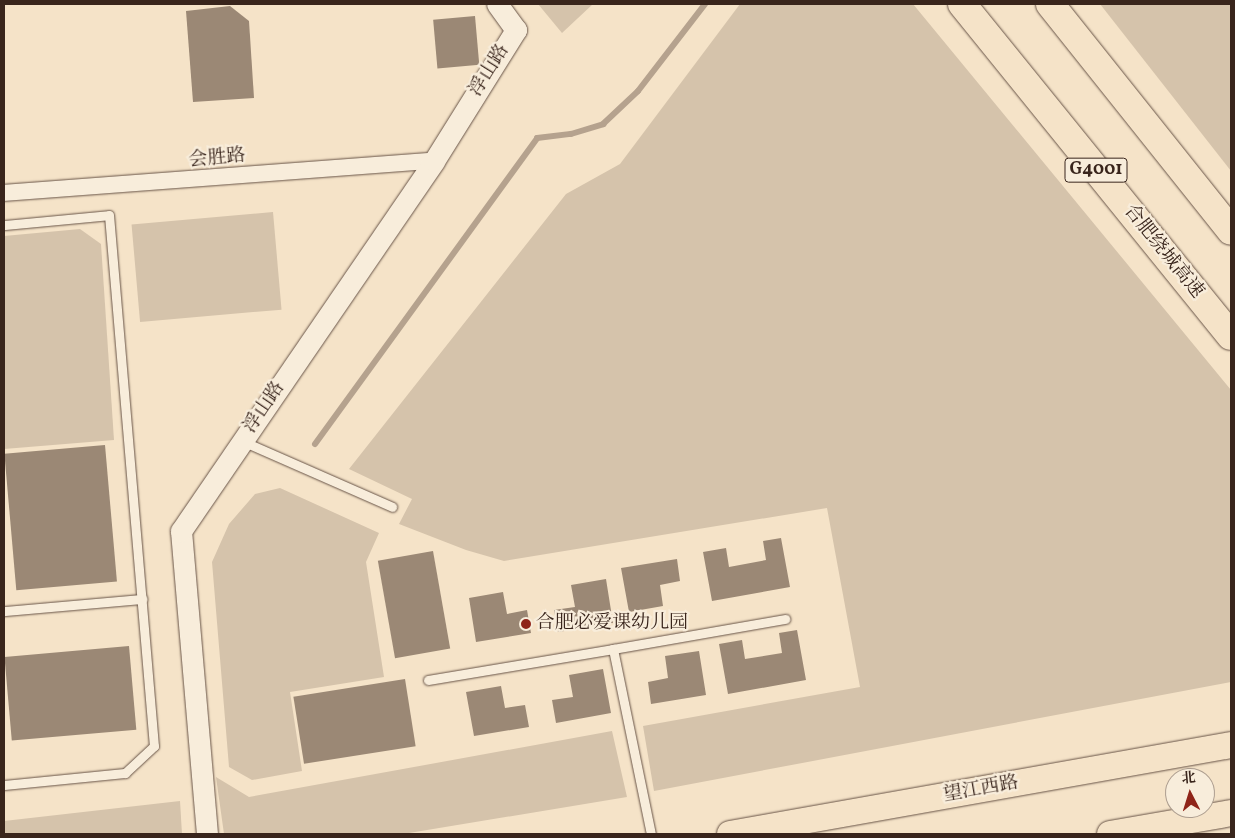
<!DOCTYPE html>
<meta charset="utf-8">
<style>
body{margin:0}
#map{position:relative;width:1235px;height:838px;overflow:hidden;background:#f5e3c8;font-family:Vollkorn,"Noto Serif SC",serif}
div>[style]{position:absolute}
.green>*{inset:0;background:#d5c3ab;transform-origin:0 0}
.stream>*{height:6px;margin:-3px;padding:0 3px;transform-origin:3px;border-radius:3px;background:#b5a28e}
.building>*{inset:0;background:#9b8875;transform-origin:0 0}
.roads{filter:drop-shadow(0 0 1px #685447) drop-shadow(0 0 1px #685447)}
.service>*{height:9px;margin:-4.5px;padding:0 4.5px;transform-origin:4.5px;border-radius:4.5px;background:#f8eddb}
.minor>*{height:16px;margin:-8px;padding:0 8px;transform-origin:8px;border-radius:8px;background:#f8eddb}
.tertiary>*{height:21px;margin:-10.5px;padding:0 10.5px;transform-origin:10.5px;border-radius:10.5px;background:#f8eddb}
.primary>*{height:26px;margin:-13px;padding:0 13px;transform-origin:13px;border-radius:13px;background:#f5e3c8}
.motorway>*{height:28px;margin:-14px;padding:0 14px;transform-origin:14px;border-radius:14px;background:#f5e3c8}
.dots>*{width:14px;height:14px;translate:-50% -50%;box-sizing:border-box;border:2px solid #f8eddb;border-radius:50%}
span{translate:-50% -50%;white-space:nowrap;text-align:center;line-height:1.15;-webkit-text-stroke:4.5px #f8eddb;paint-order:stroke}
.shield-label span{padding:1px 4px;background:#f8eddb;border:1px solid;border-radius:4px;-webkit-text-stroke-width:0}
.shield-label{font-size:18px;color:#39251c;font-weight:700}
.street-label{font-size:19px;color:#39251c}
.poi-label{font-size:19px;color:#39251c}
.left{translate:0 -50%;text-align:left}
.frame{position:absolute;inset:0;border:5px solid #39251c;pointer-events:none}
.north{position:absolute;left:1165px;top:768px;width:50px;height:50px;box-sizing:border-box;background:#f8eddb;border:1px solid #ac9d8f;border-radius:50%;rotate:355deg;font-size:14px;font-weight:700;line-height:20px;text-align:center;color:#39251c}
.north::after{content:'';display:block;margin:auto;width:18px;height:22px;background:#8f2418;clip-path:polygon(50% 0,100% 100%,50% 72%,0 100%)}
</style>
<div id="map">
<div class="green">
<div style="clip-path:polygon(538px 4px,593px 4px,562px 33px)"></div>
<div style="clip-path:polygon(740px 4px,913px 4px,1231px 390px,1231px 682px,654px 791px,643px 726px,860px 687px,827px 508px,504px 561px,466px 550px,399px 524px,412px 499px,349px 469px,566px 194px,620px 164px)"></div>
<div style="clip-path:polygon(1100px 4px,1231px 4px,1231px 171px)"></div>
<div style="left:273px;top:212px;width:98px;height:142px;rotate:85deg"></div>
<div style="clip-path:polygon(80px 229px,101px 244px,114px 440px,4px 449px,4px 236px)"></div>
<div style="clip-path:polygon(280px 488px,379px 533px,366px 562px,384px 677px,290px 692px,302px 771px,252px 780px,229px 767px,212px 562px,229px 524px,255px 494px)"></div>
<div style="clip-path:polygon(612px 731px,627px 797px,403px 834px,224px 834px,216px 777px,249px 797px)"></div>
<div style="clip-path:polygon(180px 801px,182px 834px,4px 834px,4px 821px)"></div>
</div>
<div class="stream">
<div style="left:315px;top:444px;width:378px;rotate:-54deg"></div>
<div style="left:537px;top:138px;width:34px;rotate:-7deg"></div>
<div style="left:571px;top:134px;width:34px;rotate:-17deg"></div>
<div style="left:603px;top:124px;width:48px;rotate:-43.3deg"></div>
<div style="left:638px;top:91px;width:110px;rotate:-52.4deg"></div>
</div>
<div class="building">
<div style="clip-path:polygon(230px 6px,249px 21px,254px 98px,193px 102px,186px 11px)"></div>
<div style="left:475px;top:16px;width:49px;height:42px;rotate:85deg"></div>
<div style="left:105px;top:445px;width:137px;height:101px;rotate:85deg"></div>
<div style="clip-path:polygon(781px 538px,790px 587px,712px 601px,703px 552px,726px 548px,729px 567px,766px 560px,763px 541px)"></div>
<div style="left:433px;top:551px;width:99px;height:56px;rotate:80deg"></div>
<div style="clip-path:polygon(677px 559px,680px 581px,660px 585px,663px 606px,629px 612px,621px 568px)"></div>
<div style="clip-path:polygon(606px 579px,613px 623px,558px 632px,554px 610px,575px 607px,571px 585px)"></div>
<div style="clip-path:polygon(503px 592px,507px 614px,527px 610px,531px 633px,476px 642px,469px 598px)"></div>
<div style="clip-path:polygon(797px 630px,806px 680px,728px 694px,719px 644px,742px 640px,745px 659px,782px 653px,779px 633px)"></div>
<div style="left:129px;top:646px;width:84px;height:125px;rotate:85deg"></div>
<div style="clip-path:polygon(699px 651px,706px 695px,651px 704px,648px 682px,668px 678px,665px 656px)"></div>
<div style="clip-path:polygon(603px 669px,611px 713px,556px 723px,552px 700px,573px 697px,569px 675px)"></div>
<div style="left:405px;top:679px;width:68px;height:113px;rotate:81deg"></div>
<div style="clip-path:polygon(501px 686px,505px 708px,525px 705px,529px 727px,474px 736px,466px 692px)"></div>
</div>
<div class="roads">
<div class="service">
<div style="left:4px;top:225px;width:105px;rotate:-5.4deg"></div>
<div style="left:109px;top:215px;width:533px;rotate:85.16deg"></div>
<div style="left:154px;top:746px;width:40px;rotate:137deg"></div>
<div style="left:125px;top:773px;width:122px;rotate:174.3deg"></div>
<div style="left:242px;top:441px;width:164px;rotate:23.7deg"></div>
<div style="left:4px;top:611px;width:139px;rotate:-5deg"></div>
<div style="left:613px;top:649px;width:175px;rotate:-9.9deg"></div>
<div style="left:428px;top:680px;width:188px;rotate:-9.5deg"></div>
<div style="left:613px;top:649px;width:189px;rotate:78.4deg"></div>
</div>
<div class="minor">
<div style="left:4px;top:193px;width:431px;rotate:-4.3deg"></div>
</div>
<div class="tertiary">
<div style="left:207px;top:834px;width:304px;rotate:-94.9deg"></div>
<div style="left:181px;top:531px;width:448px;rotate:-55.6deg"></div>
<div style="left:434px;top:161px;width:155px;rotate:-58deg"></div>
<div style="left:516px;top:30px;width:32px;rotate:-126deg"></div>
</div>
<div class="primary">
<div style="left:730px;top:834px;width:509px;rotate:-10.07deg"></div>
<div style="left:1110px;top:834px;width:123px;rotate:-9.8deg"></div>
</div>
<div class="motorway">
<div style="left:962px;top:4px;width:427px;rotate:51deg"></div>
<div style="left:1050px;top:4px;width:290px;rotate:51.4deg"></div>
</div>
</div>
<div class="dots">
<div style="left:526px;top:624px;background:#8f2418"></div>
</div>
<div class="shield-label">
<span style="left:1096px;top:170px">G4001</span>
</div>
<div class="street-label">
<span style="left:490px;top:71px;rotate:-58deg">浮山路</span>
<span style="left:217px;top:159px;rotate:-5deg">会胜路</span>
<span style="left:1163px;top:252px;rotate:51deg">合肥绕城高速</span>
<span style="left:265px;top:408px;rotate:-56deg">浮山路</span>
<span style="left:981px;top:790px;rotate:-10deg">望江西路</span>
</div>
<div class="poi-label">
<span class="left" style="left:536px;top:624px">合肥必爱课幼儿园</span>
</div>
<div class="frame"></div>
<div class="north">北</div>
</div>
